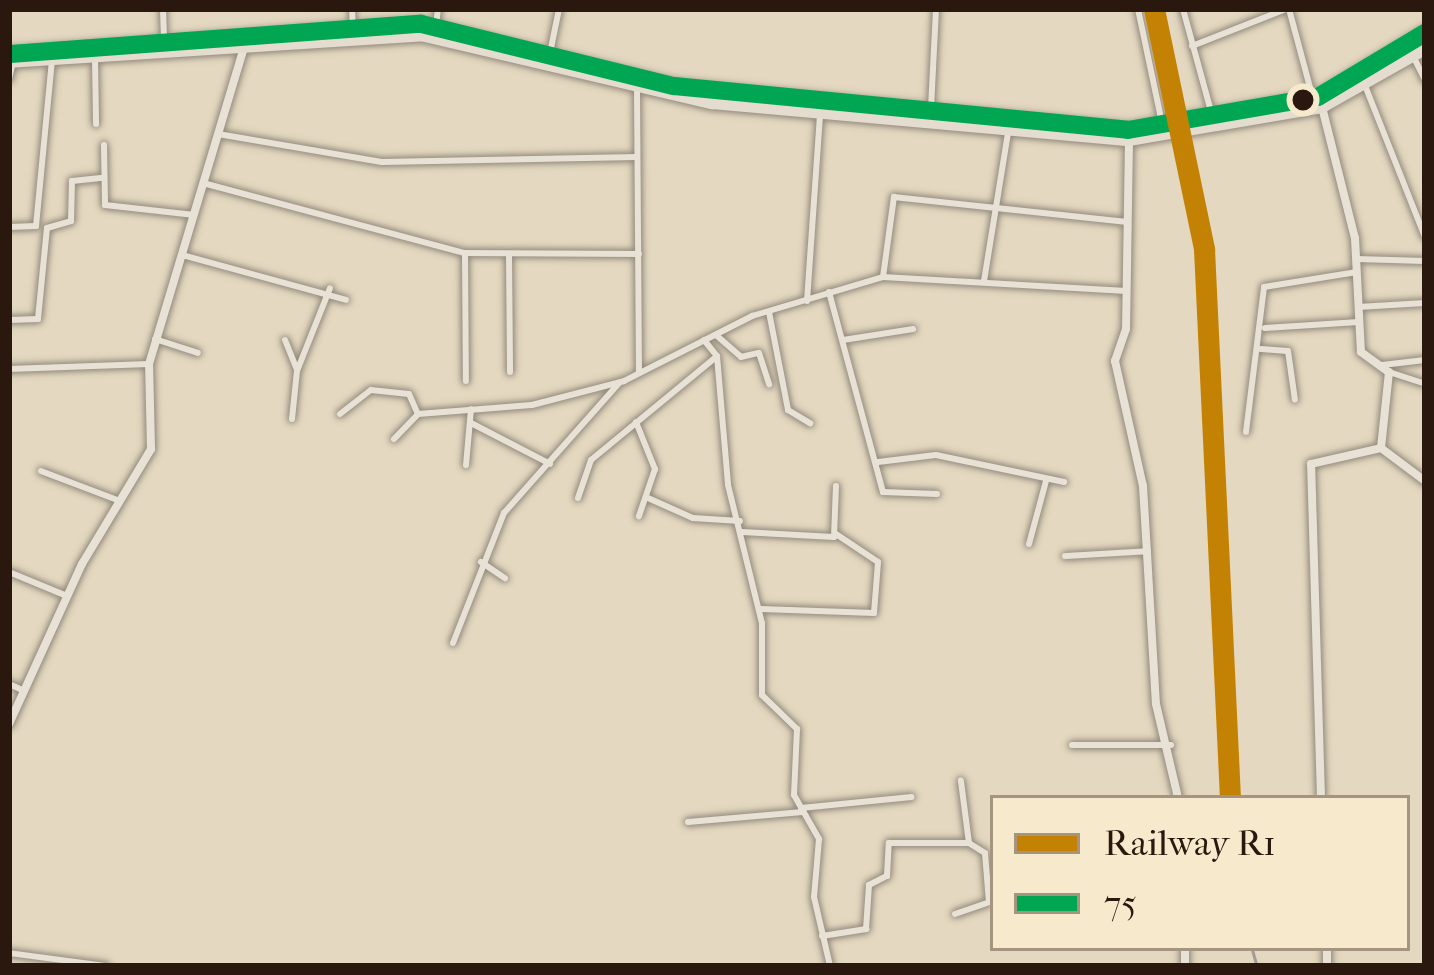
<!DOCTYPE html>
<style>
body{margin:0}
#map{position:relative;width:1434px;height:975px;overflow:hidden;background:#e4d8c0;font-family:"IM FELL French Canon",serif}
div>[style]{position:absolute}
.roads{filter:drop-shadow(0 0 3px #938a7c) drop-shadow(0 0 3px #938a7c)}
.minor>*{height:6px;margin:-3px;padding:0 3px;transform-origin:3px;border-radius:3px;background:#e8e2d6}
.tertiary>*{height:8px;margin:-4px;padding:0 4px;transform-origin:4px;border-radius:4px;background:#e8e2d6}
.trunk>*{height:12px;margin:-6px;padding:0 6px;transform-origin:6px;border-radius:6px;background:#e4ddcf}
.rail>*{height:3px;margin-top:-1.5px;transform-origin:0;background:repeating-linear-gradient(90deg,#a49d94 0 21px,transparent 0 42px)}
.bus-1>*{height:18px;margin:-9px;padding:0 9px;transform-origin:9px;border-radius:9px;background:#00a651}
.rail-1>*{height:21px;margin:-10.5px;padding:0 10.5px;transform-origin:10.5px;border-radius:10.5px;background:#c48204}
.dots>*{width:33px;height:33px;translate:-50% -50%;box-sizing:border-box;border:6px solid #f7e9cc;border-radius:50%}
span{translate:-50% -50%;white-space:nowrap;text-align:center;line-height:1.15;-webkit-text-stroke:9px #f7e9cc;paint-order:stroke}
.frame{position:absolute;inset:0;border:12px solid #2a180f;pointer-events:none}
.legend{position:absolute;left:990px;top:795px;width:420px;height:156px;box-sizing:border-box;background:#f7e9cc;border:3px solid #a59580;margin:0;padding:15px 21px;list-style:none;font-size:36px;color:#2a180f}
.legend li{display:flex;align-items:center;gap:24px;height:60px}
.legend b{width:60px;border:3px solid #a59580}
</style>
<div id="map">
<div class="roads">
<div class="minor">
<div style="left:163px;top:9px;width:32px;rotate:88deg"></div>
<div style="left:352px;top:9px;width:18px;rotate:87deg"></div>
<div style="left:1138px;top:9px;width:116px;rotate:78.1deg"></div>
<div style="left:1183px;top:9px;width:110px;rotate:74.7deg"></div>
<div style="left:1289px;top:9px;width:89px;rotate:75deg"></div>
<div style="left:436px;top:25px;width:16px;rotate:-83deg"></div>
<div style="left:1192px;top:46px;width:101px;rotate:-21.5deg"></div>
<div style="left:550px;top:53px;width:45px;rotate:-78.4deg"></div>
<div style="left:95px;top:58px;width:66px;rotate:89.1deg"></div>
<div style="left:1414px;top:58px;width:25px;rotate:63deg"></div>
<div style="left:9px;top:79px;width:17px;rotate:-77deg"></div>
<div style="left:1366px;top:88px;width:160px;rotate:68.4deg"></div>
<div style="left:637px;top:90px;width:283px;rotate:89.6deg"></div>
<div style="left:931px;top:108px;width:99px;rotate:-87.1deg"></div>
<div style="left:218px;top:134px;width:166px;rotate:9.7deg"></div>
<div style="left:382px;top:162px;width:254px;rotate:-1.1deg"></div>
<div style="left:104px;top:145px;width:60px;rotate:89deg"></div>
<div style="left:105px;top:205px;width:90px;rotate:6.4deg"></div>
<div style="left:203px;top:183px;width:271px;rotate:15deg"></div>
<div style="left:465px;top:253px;width:174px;rotate:0.3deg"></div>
<div style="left:9px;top:227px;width:27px;rotate:-2deg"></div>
<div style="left:36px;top:226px;width:167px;rotate:-84.5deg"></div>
<div style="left:465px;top:253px;width:128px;rotate:89.6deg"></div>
<div style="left:509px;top:254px;width:118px;rotate:89.5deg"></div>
<div style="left:182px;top:255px;width:170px;rotate:15.3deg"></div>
<div style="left:1357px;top:259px;width:68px;rotate:1.7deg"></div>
<div style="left:883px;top:277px;width:81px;rotate:-82.2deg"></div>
<div style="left:894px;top:197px;width:234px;rotate:6.1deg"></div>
<div style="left:984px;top:281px;width:150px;rotate:-80.8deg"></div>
<div style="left:829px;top:292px;width:207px;rotate:74.9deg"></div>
<div style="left:883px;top:492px;width:54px;rotate:2.1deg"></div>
<div style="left:807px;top:301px;width:186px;rotate:-86deg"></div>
<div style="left:1358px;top:307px;width:67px;rotate:-3.4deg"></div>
<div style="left:769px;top:312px;width:100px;rotate:79deg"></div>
<div style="left:788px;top:410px;width:26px;rotate:31deg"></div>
<div style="left:9px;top:320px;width:29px;rotate:-2deg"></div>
<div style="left:38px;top:319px;width:91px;rotate:-84.4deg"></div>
<div style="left:47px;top:228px;width:25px;rotate:-16deg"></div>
<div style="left:71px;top:221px;width:40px;rotate:-88.6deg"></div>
<div style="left:72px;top:181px;width:31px;rotate:-6deg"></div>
<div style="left:1265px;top:328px;width:94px;rotate:-3.7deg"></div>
<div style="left:716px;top:335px;width:33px;rotate:41deg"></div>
<div style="left:741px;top:357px;width:18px;rotate:-13deg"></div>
<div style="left:759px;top:353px;width:33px;rotate:72deg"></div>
<div style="left:155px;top:339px;width:45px;rotate:18deg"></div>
<div style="left:285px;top:340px;width:32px;rotate:68deg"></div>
<div style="left:704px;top:340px;width:21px;rotate:51deg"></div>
<div style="left:717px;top:356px;width:129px;rotate:85.1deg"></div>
<div style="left:728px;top:485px;width:142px;rotate:76.2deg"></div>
<div style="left:762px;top:623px;width:72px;rotate:90deg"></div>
<div style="left:762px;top:695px;width:49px;rotate:44.2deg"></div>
<div style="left:797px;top:729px;width:66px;rotate:92.6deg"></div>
<div style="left:794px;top:795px;width:51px;rotate:60.4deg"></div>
<div style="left:819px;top:839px;width:58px;rotate:94.9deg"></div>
<div style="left:814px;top:897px;width:71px;rotate:76.9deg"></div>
<div style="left:843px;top:340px;width:71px;rotate:-8.9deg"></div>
<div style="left:1261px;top:349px;width:27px;rotate:4deg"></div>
<div style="left:1288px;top:351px;width:49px;rotate:81.9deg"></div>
<div style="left:1382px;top:365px;width:43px;rotate:-6.6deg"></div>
<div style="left:9px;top:369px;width:140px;rotate:-2deg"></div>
<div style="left:1389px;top:372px;width:38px;rotate:18deg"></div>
<div style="left:340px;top:414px;width:39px;rotate:-38deg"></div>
<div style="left:371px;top:390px;width:38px;rotate:6deg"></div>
<div style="left:409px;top:394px;width:22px;rotate:66deg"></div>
<div style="left:292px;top:419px;width:48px;rotate:-84.1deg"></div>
<div style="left:297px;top:371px;width:89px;rotate:-68.3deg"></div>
<div style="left:636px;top:422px;width:51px;rotate:68deg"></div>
<div style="left:655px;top:469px;width:50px;rotate:108.8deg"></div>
<div style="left:471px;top:423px;width:89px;rotate:27.4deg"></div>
<div style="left:1246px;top:432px;width:146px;rotate:-82.9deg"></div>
<div style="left:1264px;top:287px;width:94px;rotate:-9.2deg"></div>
<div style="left:394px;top:439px;width:35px;rotate:-46deg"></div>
<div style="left:418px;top:414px;width:114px;rotate:-4.5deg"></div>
<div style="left:532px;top:405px;width:95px;rotate:-14.6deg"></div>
<div style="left:624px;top:381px;width:144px;rotate:-26.9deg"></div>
<div style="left:752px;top:316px;width:137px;rotate:-16.6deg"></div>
<div style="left:883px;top:277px;width:244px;rotate:3.3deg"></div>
<div style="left:878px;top:462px;width:58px;rotate:-6.9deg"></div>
<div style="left:936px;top:455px;width:131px;rotate:11.9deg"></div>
<div style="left:466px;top:465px;width:56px;rotate:-84.9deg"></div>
<div style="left:41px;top:471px;width:85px;rotate:20.8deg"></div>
<div style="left:578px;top:498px;width:40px;rotate:-71.1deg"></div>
<div style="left:591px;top:460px;width:163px;rotate:-39.5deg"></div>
<div style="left:648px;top:498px;width:49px;rotate:24deg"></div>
<div style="left:693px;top:518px;width:47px;rotate:3.7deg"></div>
<div style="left:742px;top:532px;width:92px;rotate:3.1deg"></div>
<div style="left:834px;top:537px;width:51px;rotate:-87.8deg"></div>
<div style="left:1029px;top:544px;width:65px;rotate:-74.9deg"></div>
<div style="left:1065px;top:556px;width:83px;rotate:-3.4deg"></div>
<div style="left:481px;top:562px;width:29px;rotate:34deg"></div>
<div style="left:9px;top:572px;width:63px;rotate:22.5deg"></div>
<div style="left:761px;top:609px;width:113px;rotate:2deg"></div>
<div style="left:874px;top:613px;width:51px;rotate:-85.5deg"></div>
<div style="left:878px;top:562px;width:50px;rotate:-146.3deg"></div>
<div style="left:453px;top:643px;width:140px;rotate:-68.6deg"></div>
<div style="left:504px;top:513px;width:174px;rotate:-48.5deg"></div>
<div style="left:9px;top:684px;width:17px;rotate:24deg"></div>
<div style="left:1072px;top:745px;width:99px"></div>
<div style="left:801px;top:808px;width:111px;rotate:-5.7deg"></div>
<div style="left:688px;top:822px;width:115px;rotate:-5deg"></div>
<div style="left:955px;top:914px;width:36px;rotate:-19deg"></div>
<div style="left:989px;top:902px;width:49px;rotate:-94.7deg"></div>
<div style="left:985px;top:853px;width:19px;rotate:-148deg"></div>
<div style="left:822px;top:936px;width:45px;rotate:-9deg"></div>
<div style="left:866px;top:929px;width:44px;rotate:-86.1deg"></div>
<div style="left:869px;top:885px;width:20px;rotate:-27deg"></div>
<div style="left:887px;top:876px;width:33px;rotate:-87deg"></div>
<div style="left:889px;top:843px;width:80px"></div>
<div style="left:969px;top:843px;width:63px;rotate:-97.4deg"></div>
<div style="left:9px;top:953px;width:98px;rotate:7.6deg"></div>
</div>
<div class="tertiary">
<div style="left:1322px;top:107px;width:135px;rotate:75.9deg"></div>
<div style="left:1355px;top:238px;width:114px;rotate:87deg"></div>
<div style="left:1361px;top:352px;width:34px;rotate:36deg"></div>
<div style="left:1389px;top:372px;width:76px;rotate:96deg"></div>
<div style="left:1129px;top:140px;width:189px;rotate:90.9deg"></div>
<div style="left:1126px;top:329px;width:34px;rotate:109deg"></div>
<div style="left:1115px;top:361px;width:128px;rotate:77.4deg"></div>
<div style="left:1143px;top:486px;width:218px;rotate:86.6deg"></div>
<div style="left:1156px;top:704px;width:97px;rotate:76.8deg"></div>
<div style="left:1381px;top:448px;width:55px;rotate:36.9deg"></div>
<div style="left:9px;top:724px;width:176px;rotate:-65.5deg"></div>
<div style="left:82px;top:564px;width:134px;rotate:-59deg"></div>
<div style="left:151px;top:449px;width:85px;rotate:-91.3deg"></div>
<div style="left:149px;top:364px;width:328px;rotate:-73.3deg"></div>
<div style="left:1321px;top:798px;width:334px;rotate:-91.7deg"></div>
<div style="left:1311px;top:464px;width:72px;rotate:-12.9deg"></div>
<div style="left:1185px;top:948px;width:18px;rotate:90deg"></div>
<div style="left:1327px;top:948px;width:18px;rotate:90deg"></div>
</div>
<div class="trunk">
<div style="left:9px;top:54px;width:413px;rotate:-4.2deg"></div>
<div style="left:421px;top:24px;width:260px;rotate:13.8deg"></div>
<div style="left:674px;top:86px;width:456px;rotate:5.5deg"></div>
<div style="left:1128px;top:130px;width:193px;rotate:-9.9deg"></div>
<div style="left:1318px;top:97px;width:125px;rotate:-30.9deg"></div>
<div style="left:9px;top:62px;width:413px;rotate:-3.7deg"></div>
<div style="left:421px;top:35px;width:299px;rotate:13.2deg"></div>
<div style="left:712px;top:103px;width:419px;rotate:5.1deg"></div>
<div style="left:1129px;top:140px;width:196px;rotate:-9.7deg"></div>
<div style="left:1322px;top:107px;width:118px;rotate:-29.4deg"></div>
</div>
</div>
<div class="rail">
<div style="left:1225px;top:706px;width:92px;rotate:86.9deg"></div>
<div style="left:1252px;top:948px;width:19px;rotate:74deg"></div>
</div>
<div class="bus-1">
<div style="left:9px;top:54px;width:413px;rotate:-4.2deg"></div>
<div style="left:421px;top:24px;width:260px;rotate:13.8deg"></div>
<div style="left:674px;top:86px;width:456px;rotate:5.5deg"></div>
<div style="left:1128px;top:130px;width:193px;rotate:-9.9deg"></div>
<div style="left:1318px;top:97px;width:125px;rotate:-30.9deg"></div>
</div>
<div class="rail-1">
<div style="left:1154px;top:9px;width:245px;rotate:78.2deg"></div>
<div style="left:1204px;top:249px;width:550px;rotate:87.29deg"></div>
</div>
<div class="dots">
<div style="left:1303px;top:100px;background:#2a180f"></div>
</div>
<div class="frame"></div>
<ul class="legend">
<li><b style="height:15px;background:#c48204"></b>Railway R1</li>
<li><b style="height:15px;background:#00a651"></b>75</li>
</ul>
</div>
